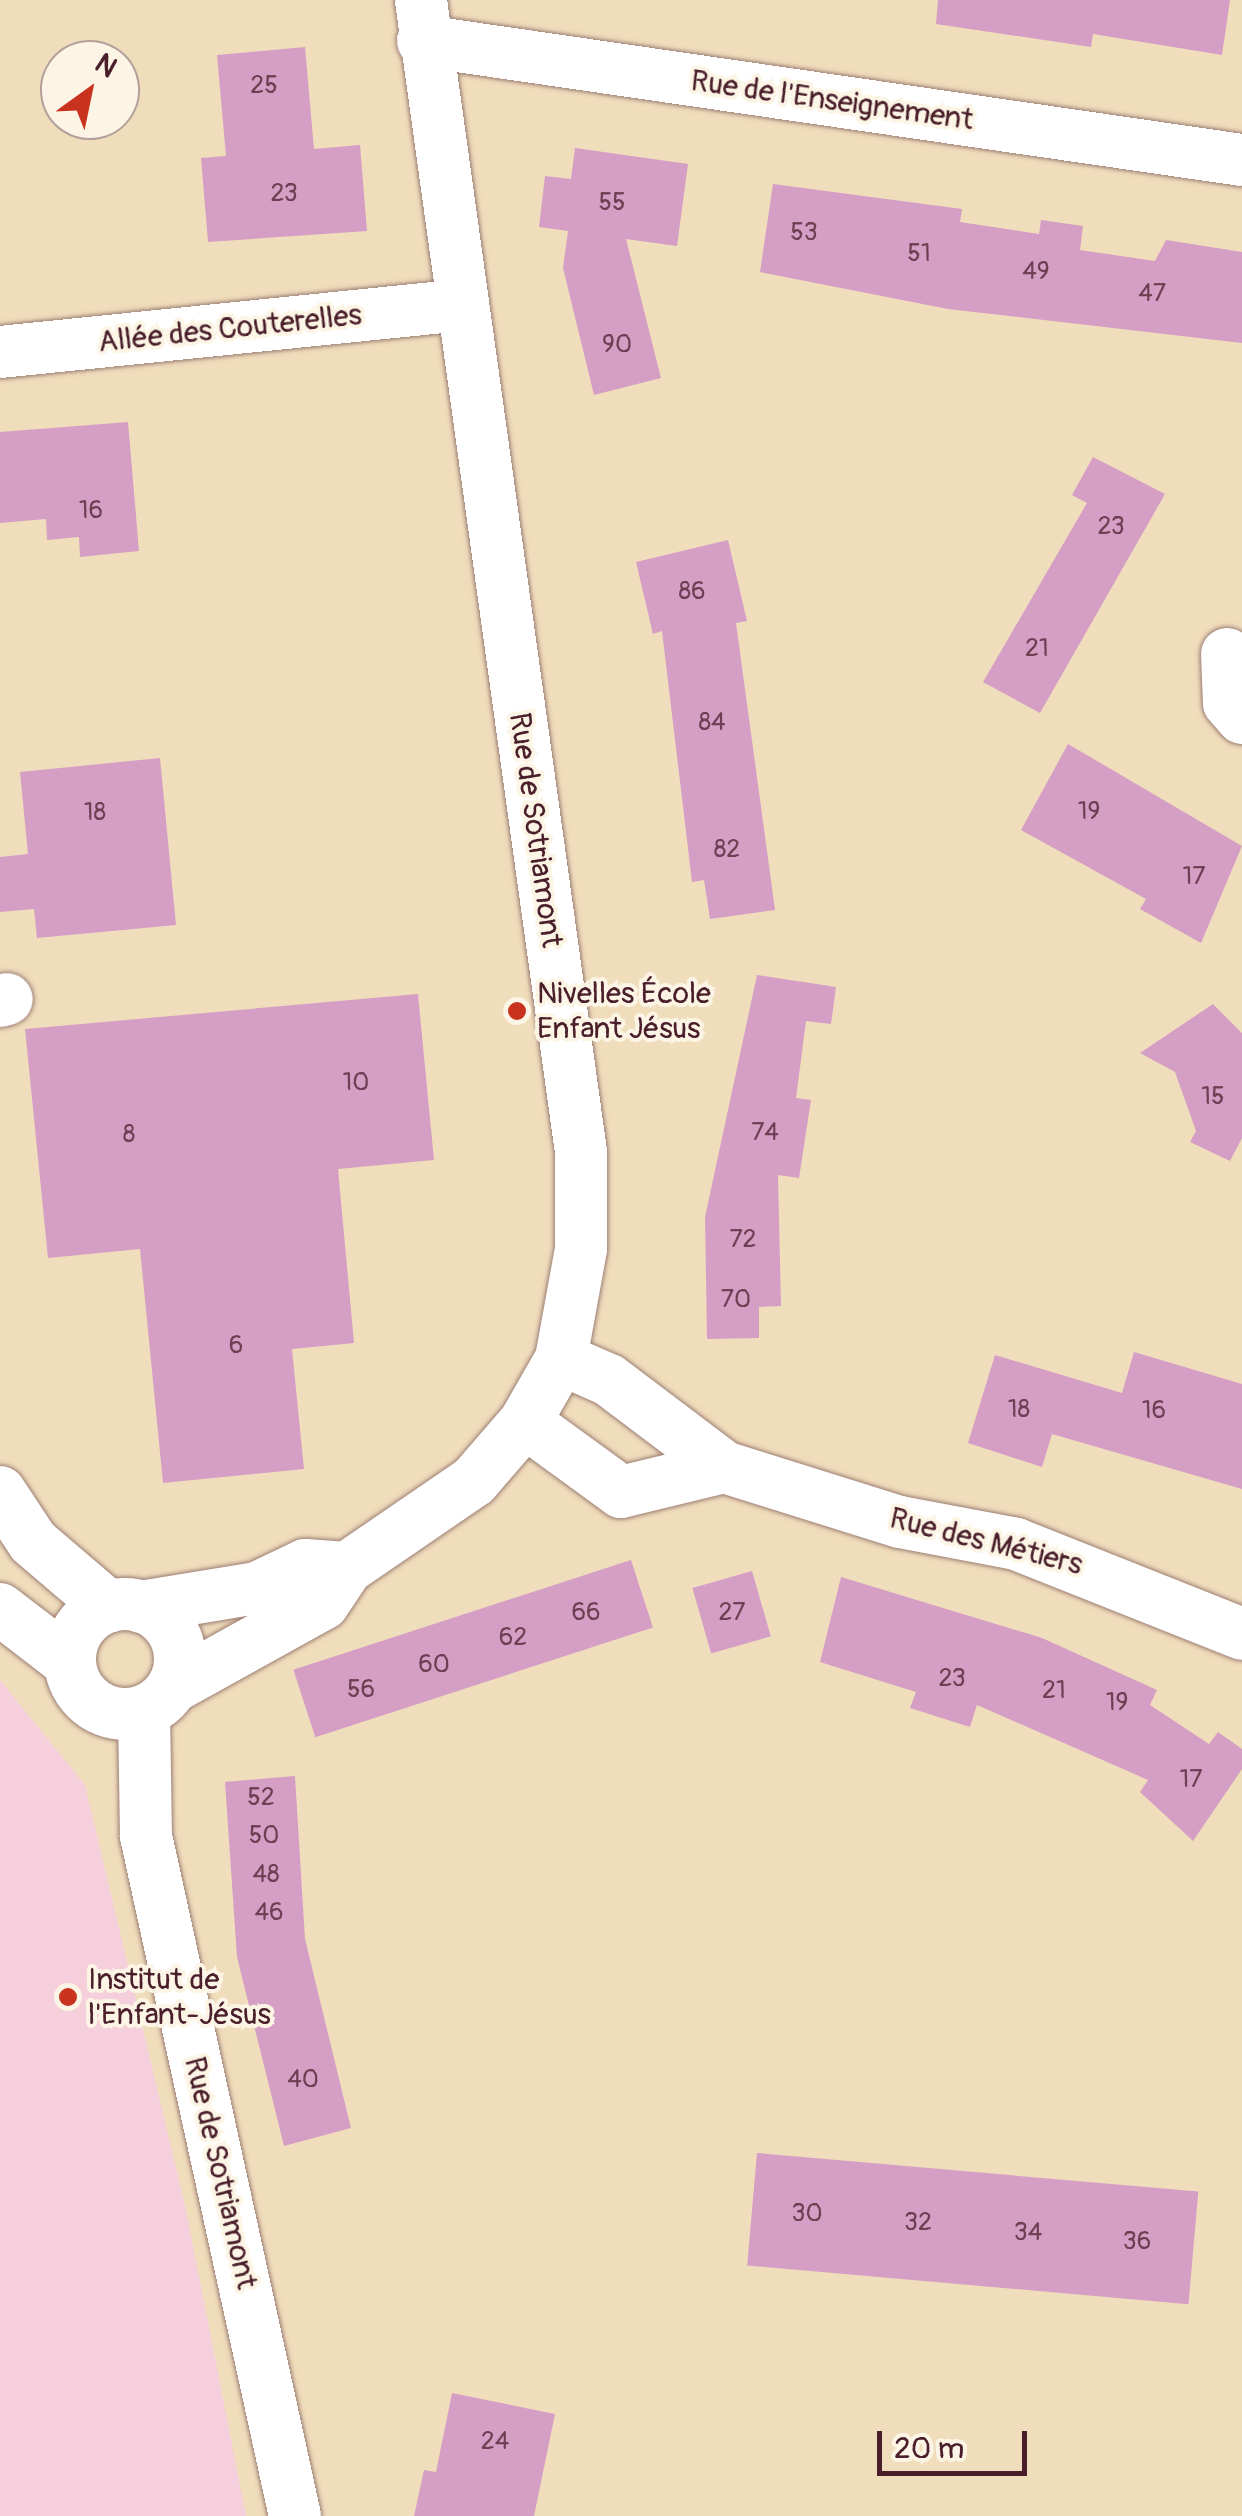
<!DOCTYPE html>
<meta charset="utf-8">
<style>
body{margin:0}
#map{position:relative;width:1242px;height:2516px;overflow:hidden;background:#f0ddbc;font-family:Pangolin,sans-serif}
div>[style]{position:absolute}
.built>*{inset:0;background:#f5cfdb}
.building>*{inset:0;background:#d59ec5;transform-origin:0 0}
.roads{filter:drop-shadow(0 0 2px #9d7e74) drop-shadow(0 0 2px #9d7e74)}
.minor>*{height:52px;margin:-26px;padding:0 26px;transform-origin:26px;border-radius:26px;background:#fff}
.minor>.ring{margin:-26px;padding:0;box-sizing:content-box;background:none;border:52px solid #fff;border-radius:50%}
.dots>*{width:28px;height:28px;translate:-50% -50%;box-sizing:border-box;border:5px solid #fcf5e5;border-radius:50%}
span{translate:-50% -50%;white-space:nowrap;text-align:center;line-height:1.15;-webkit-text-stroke:8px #fcf5e5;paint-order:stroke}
.number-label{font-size:25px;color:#6d3f52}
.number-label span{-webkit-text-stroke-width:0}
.street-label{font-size:30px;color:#4a1f2b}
.poi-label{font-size:30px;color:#4a1f2b}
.left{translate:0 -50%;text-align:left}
.north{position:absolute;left:40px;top:40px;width:100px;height:100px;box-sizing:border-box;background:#fcf5e5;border:2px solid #b59f9b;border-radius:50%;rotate:33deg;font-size:28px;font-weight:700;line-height:40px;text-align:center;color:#4a1f2b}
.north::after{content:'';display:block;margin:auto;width:35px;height:45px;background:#c8321e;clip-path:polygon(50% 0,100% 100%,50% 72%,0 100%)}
.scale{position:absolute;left:877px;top:2431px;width:150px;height:45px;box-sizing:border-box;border:5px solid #4a1f2b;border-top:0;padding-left:12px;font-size:30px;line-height:35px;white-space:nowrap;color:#4a1f2b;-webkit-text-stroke:8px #fcf5e5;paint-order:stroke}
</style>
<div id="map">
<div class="built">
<div style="clip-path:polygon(0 1680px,85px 1785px,186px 2210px,246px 2516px,0 2516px)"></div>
</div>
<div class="building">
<div style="clip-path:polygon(938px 0,1230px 0,1222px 55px,1093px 34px,1091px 47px,936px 24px)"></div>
<div style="clip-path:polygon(305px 47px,314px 149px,360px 145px,367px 231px,208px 242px,201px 158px,226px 156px,217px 55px)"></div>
<div style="clip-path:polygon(575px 148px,688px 164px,677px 246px,626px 239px,661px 378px,594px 395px,563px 268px,568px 231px,539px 227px,545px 176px,571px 179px)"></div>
<div style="clip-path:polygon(773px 184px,962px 209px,960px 222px,1039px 234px,1041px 220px,1083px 226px,1080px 250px,1155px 261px,1166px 240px,1242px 252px,1242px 343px,948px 309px,760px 272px)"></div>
<div style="clip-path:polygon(128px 422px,139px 551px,80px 557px,79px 537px,47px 540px,46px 519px,0 523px,0 432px)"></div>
<div style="clip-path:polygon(1093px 457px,1165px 494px,1040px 713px,983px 682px,1087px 503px,1072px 495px)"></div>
<div style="clip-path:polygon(728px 540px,747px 621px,736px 623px,775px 910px,710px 919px,704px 880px,692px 882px,662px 631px,653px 634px,636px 562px)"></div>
<div style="clip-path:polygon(1068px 744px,1242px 846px,1201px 943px,1140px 909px,1146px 899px,1021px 830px)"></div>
<div style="clip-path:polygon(160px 758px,176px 925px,37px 938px,34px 909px,0 912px,0 857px,28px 854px,20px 772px)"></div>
<div style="clip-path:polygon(757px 975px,836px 987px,831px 1024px,806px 1021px,796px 1098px,811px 1100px,799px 1178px,778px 1175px,781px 1306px,759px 1307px,759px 1338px,707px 1339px,705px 1217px)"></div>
<div style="clip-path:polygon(418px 994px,434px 1160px,338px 1169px,354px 1343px,292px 1349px,304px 1469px,163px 1483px,140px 1249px,48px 1258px,25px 1029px)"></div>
<div style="clip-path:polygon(1213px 1004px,1242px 1033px,1242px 1138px,1230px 1161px,1190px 1142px,1196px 1131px,1175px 1072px,1140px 1053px)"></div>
<div style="clip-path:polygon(1134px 1352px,1242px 1384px,1242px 1489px,1052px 1434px,1042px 1467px,968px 1443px,995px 1355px,1122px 1393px)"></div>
<div style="left:631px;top:1560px;width:71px;height:355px;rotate:72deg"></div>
<div style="left:752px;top:1571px;width:68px;height:62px;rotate:74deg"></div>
<div style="clip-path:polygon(841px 1577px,1042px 1638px,1157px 1690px,1150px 1705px,1209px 1744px,1218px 1732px,1242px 1749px,1242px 1769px,1193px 1841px,1140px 1792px,1148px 1780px,977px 1705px,970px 1727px,910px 1708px,916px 1692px,820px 1662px)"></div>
<div style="clip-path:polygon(295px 1776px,305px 1939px,351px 2128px,284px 2146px,237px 1957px,225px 1782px)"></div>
<div style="left:757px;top:2153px;width:443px;height:113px;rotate:5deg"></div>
<div style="clip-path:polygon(452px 2393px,555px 2414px,534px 2516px,414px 2516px,424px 2470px,436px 2472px)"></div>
</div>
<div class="roads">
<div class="minor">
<div style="left:423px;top:41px;width:828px;rotate:8.27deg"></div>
<div style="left:0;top:352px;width:462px;rotate:-5.8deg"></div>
<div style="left:1227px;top:654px;width:49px;rotate:87.7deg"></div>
<div style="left:1229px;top:703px;width:20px;rotate:49deg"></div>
<div style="left:0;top:1001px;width:7px;rotate:-16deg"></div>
<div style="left:561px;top:1359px;width:52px;rotate:23.6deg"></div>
<div style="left:609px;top:1380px;width:144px;rotate:37.1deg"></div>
<div style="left:724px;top:1467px;width:184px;rotate:17.4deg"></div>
<div style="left:900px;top:1522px;width:118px;rotate:10.7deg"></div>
<div style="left:1016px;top:1544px;width:243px;rotate:21.7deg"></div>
<div style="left:525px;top:1422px;width:119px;rotate:36.1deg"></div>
<div style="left:621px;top:1492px;width:106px;rotate:-13.6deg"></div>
<div style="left:0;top:1492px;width:60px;rotate:56.6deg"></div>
<div style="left:33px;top:1542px;width:100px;rotate:40.5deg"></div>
<div class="ring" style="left:70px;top:1604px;width:58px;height:58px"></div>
<div style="left:141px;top:1607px;width:118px;rotate:-9.3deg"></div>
<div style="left:257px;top:1588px;width:53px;rotate:-25.6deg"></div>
<div style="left:305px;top:1565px;width:42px;rotate:4.1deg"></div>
<div style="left:0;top:1609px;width:88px;rotate:37.6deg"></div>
<div style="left:173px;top:1687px;width:171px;rotate:-29deg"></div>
<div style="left:323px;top:1604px;width:43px;rotate:-56.3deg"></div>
<div style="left:347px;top:1568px;width:154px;rotate:-34.4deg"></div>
<div style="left:474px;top:1481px;width:78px;rotate:-49.2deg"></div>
<div style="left:525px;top:1422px;width:73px;rotate:-60.3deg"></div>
<div style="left:561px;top:1359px;width:112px;rotate:-79.7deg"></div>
<div style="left:581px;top:1249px;width:97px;rotate:-90deg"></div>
<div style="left:581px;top:1152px;width:1163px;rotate:-97.91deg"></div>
<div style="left:144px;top:1711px;width:125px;rotate:89.1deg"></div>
<div style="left:146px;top:1836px;width:696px;rotate:77.64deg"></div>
</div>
</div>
<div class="dots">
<div style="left:517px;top:1011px;background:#c8321e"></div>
<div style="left:68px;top:1997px;background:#c8321e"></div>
</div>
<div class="number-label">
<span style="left:264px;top:86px">25</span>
<span style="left:284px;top:194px">23</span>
<span style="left:612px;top:203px">55</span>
<span style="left:804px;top:233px">53</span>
<span style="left:919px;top:254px">51</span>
<span style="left:1036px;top:272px">49</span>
<span style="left:1152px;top:294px">47</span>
<span style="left:617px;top:345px">90</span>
<span style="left:91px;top:511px">16</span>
<span style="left:1111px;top:527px">23</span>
<span style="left:692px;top:592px">86</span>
<span style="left:1037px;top:649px">21</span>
<span style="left:712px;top:723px">84</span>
<span style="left:1089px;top:812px">19</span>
<span style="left:95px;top:813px">18</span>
<span style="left:727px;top:850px">82</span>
<span style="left:1194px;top:877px">17</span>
<span style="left:356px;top:1083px">10</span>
<span style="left:1213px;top:1097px">15</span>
<span style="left:765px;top:1133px">74</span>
<span style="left:129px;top:1135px">8</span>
<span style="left:743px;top:1240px">72</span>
<span style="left:736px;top:1300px">70</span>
<span style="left:236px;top:1346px">6</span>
<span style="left:1019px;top:1410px">18</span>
<span style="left:1154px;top:1411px">16</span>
<span style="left:586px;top:1613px">66</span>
<span style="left:732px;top:1613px">27</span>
<span style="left:513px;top:1638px">62</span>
<span style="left:434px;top:1665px">60</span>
<span style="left:952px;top:1679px">23</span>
<span style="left:361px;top:1690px">56</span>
<span style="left:1054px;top:1691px">21</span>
<span style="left:1117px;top:1703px">19</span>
<span style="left:1191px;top:1780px">17</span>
<span style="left:261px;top:1798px">52</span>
<span style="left:264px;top:1836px">50</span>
<span style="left:266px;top:1875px">48</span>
<span style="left:269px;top:1913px">46</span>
<span style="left:303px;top:2080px">40</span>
<span style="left:807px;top:2214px">30</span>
<span style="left:918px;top:2223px">32</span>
<span style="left:1028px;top:2233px">34</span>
<span style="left:1137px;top:2242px">36</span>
<span style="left:495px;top:2442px">24</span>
</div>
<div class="street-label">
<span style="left:832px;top:101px;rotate:8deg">Rue de l'Enseignement</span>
<span style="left:230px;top:329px;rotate:-6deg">Allée des Couterelles</span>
<span style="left:535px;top:830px;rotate:82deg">Rue de Sotriamont</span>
<span style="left:986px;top:1542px;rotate:14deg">Rue des Métiers</span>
<span style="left:220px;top:2173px;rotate:77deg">Rue de Sotriamont</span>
</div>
<div class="poi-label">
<span class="left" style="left:537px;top:1011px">Nivelles École<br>Enfant Jésus</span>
<span class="left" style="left:88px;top:1997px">Institut de<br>l'Enfant-Jésus</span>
</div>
<div class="north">N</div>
<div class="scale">20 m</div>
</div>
